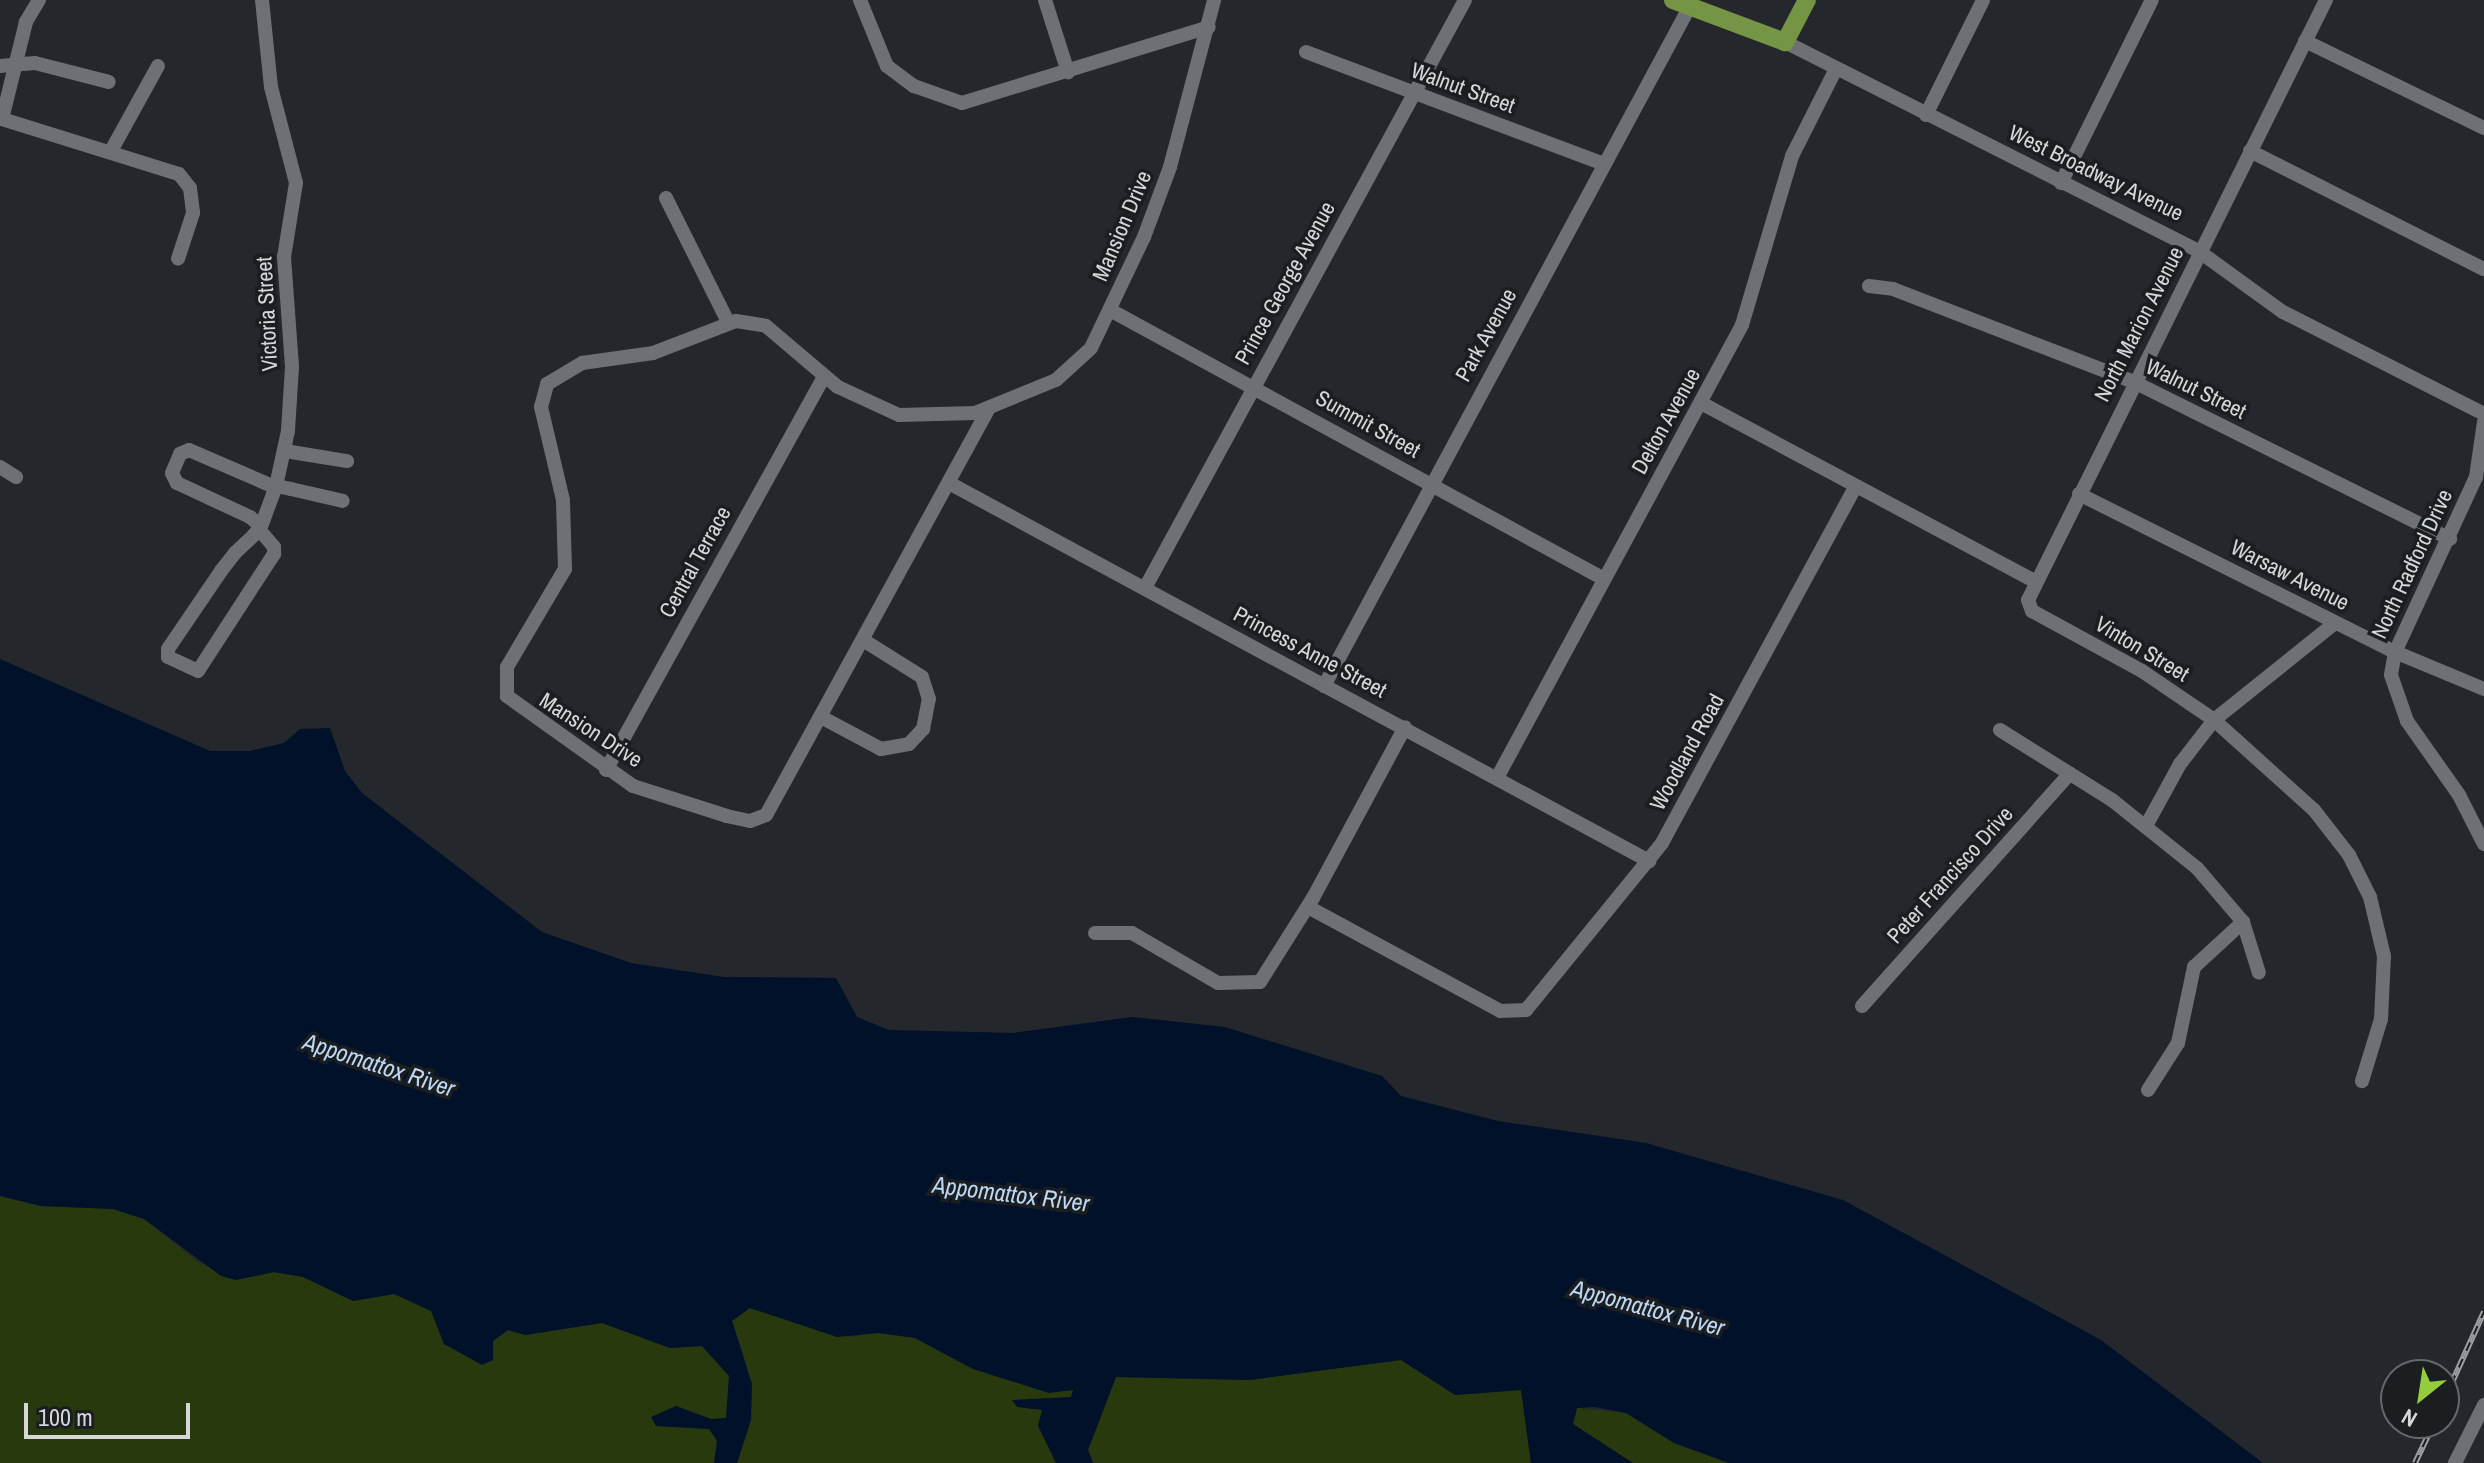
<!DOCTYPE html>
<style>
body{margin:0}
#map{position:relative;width:2484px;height:1463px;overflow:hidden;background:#24272b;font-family:"Archivo Narrow",sans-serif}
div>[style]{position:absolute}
.green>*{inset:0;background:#28390e}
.water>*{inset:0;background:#001129}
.minor>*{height:14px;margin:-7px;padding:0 7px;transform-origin:7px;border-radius:7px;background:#6d7175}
.major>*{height:18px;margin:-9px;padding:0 9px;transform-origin:9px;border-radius:9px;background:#759444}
.rail>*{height:6px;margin-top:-3px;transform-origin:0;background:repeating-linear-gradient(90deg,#1b1e21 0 9px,#9da0a2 0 18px);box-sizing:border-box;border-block:2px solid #9da0a2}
span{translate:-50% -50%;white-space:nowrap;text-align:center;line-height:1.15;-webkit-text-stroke:7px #1b1e21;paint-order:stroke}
.street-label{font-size:22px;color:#d5d7d9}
.water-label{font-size:24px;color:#bdd7f4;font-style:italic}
.north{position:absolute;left:2380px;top:1359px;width:80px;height:80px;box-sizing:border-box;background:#1b1e21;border:2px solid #65686b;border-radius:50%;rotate:210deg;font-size:22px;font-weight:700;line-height:32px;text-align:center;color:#d5d7d9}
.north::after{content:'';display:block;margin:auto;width:28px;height:36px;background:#95cc3b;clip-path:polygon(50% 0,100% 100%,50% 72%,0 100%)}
.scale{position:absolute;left:24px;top:1403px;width:166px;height:36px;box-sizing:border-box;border:4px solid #d5d7d9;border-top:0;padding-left:10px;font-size:24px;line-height:28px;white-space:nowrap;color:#d5d7d9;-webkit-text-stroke:6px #1b1e21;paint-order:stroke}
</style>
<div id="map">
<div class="green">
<div style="clip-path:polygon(0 1196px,41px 1206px,113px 1209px,144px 1219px,195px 1260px,236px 1280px,274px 1272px,303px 1277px,353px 1301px,394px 1294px,431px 1310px,444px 1344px,452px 1347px,493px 1341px,507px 1330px,525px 1335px,602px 1323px,670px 1348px,702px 1346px,729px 1376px,726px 1418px,711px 1419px,676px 1406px,657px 1426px,709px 1429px,717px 1441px,714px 1463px,0 1463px)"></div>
<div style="clip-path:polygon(749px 1308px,852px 1337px,878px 1332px,915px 1338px,973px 1369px,1074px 1390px,1071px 1397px,1014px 1401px,1042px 1410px,1039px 1426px,1056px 1463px,737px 1463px,751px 1420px,744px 1356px,732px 1321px)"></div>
<div style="clip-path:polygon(1401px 1360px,1455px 1395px,1521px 1390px,1531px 1463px,1094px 1463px,1088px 1450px,1116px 1377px,1250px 1380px)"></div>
<div style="clip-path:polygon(1577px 1408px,1626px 1413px,1674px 1443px,1729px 1463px,1633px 1463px,1580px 1433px,1573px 1424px)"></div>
</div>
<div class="water">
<div style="clip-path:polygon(0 659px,210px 751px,250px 751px,284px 743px,300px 729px,330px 728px,345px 771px,362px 793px,542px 932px,631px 963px,724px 977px,836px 978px,857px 1017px,889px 1030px,1013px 1033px,1132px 1017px,1225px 1027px,1382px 1076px,1401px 1096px,1498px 1121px,1646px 1143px,1843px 1200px,2101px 1340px,2263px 1463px,1729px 1463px,1674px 1443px,1626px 1413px,1594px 1407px,1577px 1408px,1573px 1424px,1633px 1463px,1531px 1463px,1521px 1390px,1455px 1395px,1401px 1360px,1250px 1380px,1116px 1377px,1088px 1450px,1093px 1463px,1056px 1463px,1038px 1426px,1042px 1410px,1017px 1407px,1012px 1400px,1071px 1397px,1073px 1390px,1049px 1393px,973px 1369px,915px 1338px,878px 1333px,837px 1337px,750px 1308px,732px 1321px,752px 1384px,751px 1420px,737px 1463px,714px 1463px,717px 1441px,709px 1429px,656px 1426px,651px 1417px,676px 1406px,711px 1419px,726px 1418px,729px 1376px,702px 1346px,670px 1348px,602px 1323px,525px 1335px,508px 1330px,493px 1341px,493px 1360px,482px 1365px,444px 1344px,431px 1311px,394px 1294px,353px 1301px,303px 1277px,274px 1272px,236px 1280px,221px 1276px,144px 1219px,113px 1209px,41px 1206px,0 1196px)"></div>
</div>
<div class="minor">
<div style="left:39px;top:0;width:26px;rotate:121deg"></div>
<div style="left:26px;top:22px;width:100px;rotate:103.9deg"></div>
<div style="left:2px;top:119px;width:185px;rotate:17.3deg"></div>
<div style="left:179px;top:174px;width:18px;rotate:52deg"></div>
<div style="left:190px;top:188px;width:25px;rotate:83deg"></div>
<div style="left:193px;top:213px;width:48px;rotate:108.1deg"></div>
<div style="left:262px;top:0;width:87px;rotate:84.1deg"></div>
<div style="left:271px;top:87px;width:99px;rotate:75.4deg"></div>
<div style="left:296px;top:183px;width:75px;rotate:99.2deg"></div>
<div style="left:284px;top:257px;width:110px;rotate:85.8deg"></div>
<div style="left:292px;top:367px;width:64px;rotate:93.6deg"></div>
<div style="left:288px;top:431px;width:56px;rotate:102.3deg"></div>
<div style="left:276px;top:486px;width:40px;rotate:110.2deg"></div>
<div style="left:262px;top:524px;width:6px;rotate:121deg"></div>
<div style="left:259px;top:529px;width:9px;rotate:131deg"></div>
<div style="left:253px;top:536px;width:25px;rotate:137deg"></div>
<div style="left:235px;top:553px;width:23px;rotate:128deg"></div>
<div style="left:221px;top:571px;width:94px;rotate:124.2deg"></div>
<div style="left:168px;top:649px;width:8px;rotate:90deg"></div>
<div style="left:168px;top:657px;width:33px;rotate:25deg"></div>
<div style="left:198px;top:671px;width:140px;rotate:-57deg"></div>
<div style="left:274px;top:554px;width:7px;rotate:-90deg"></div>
<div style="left:274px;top:547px;width:23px;rotate:-130deg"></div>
<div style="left:259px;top:529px;width:6px;rotate:-108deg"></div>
<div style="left:257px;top:523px;width:9px;rotate:-139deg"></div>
<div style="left:250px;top:517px;width:81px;rotate:-155deg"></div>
<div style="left:177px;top:483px;width:11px;rotate:-117deg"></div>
<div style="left:172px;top:473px;width:21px;rotate:-67deg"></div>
<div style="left:180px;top:454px;width:10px;rotate:-24deg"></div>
<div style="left:189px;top:450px;width:90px;rotate:23.4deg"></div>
<div style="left:272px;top:486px;width:4px"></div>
<div style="left:276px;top:486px;width:15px;rotate:11deg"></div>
<div style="left:291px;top:489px;width:53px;rotate:13deg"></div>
<div style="left:860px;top:0;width:71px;rotate:67.8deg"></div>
<div style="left:887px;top:66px;width:34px;rotate:37deg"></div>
<div style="left:914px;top:86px;width:51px;rotate:19.5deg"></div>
<div style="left:962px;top:103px;width:258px;rotate:-17.1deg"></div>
<div style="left:1045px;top:0;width:76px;rotate:72.3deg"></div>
<div style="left:2326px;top:0;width:670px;rotate:116.41deg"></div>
<div style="left:2028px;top:600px;width:12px;rotate:70deg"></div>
<div style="left:2032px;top:611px;width:125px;rotate:28.6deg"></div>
<div style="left:2142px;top:671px;width:87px;rotate:34.2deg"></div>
<div style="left:2214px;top:720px;width:135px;rotate:42deg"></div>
<div style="left:2314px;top:810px;width:57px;rotate:52.1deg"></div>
<div style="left:2349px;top:855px;width:47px;rotate:63.4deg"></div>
<div style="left:2370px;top:897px;width:61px;rotate:76.7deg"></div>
<div style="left:2384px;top:956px;width:63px;rotate:92.7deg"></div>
<div style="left:2381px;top:1019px;width:65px;rotate:107deg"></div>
<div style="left:2305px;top:41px;width:199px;rotate:25.9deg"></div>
<div style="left:1785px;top:42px;width:465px;rotate:26.8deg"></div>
<div style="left:2200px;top:252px;width:102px;rotate:35.9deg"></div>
<div style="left:2283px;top:312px;width:225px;rotate:26.9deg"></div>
<div style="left:1306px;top:52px;width:318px;rotate:20.6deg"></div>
<div style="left:0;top:66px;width:35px;rotate:-5deg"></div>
<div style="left:35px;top:63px;width:76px;rotate:14.4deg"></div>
<div style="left:1926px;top:115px;width:128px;rotate:-63.6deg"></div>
<div style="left:111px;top:151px;width:97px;rotate:-61.1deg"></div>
<div style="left:2250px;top:151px;width:262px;rotate:26.8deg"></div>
<div style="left:2061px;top:183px;width:204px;rotate:-63.6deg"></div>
<div style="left:666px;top:198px;width:139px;rotate:63.4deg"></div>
<div style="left:1869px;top:286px;width:24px;rotate:7deg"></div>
<div style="left:1893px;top:289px;width:258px;rotate:21.1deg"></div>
<div style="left:2134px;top:382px;width:353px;rotate:26.4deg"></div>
<div style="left:1110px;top:310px;width:562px;rotate:28.57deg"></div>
<div style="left:1701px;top:403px;width:380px;rotate:28.1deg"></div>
<div style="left:989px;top:408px;width:464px;rotate:118.7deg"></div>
<div style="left:766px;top:815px;width:17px;rotate:159deg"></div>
<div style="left:750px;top:821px;width:24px;rotate:-168deg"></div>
<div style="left:727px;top:816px;width:99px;rotate:-162.3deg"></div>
<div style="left:633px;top:786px;width:155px;rotate:-144.5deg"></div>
<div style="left:507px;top:696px;width:29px;rotate:-90deg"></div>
<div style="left:507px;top:667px;width:114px;rotate:-59.4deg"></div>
<div style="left:565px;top:569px;width:69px;rotate:-91.7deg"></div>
<div style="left:563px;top:500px;width:96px;rotate:-103.3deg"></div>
<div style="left:541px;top:407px;width:24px;rotate:-75deg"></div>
<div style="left:547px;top:384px;width:41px;rotate:-31deg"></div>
<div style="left:582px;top:363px;width:72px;rotate:-8deg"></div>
<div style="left:653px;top:353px;width:89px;rotate:-21.1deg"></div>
<div style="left:736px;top:321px;width:30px;rotate:9deg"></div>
<div style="left:766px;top:326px;width:94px;rotate:40.3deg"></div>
<div style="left:838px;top:387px;width:67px;rotate:24.7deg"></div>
<div style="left:899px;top:415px;width:76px;rotate:-1.5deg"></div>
<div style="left:975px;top:413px;width:87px;rotate:-22.2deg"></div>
<div style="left:1056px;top:380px;width:47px;rotate:-42.4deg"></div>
<div style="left:1091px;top:348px;width:123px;rotate:-64.5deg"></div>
<div style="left:1144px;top:237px;width:75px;rotate:-69.6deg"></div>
<div style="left:1170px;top:167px;width:173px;rotate:-75.2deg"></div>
<div style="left:2484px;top:422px;width:56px;rotate:98.3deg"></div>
<div style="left:2476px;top:477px;width:193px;rotate:114.8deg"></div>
<div style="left:2395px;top:652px;width:23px;rotate:100deg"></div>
<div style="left:2391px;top:675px;width:49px;rotate:70.8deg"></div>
<div style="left:2407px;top:721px;width:90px;rotate:54.9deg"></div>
<div style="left:2459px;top:795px;width:55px;rotate:63deg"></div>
<div style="left:285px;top:451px;width:63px;rotate:9.2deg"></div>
<div style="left:0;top:467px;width:19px;rotate:32deg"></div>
<div style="left:949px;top:483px;width:796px;rotate:28.37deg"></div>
<div style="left:2079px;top:494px;width:353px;rotate:26.6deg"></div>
<div style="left:2395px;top:652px;width:96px;rotate:22.6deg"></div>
<div style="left:1145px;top:588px;width:669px;rotate:-61.44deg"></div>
<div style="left:1324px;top:686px;width:772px;rotate:-61.71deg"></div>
<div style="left:821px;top:717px;width:68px;rotate:28.1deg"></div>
<div style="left:881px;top:749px;width:28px;rotate:-10deg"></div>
<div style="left:909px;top:744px;width:21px;rotate:-47deg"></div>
<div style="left:923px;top:729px;width:31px;rotate:-79deg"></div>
<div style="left:929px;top:699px;width:23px;rotate:-108deg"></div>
<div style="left:922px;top:677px;width:70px;rotate:-147.9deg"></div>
<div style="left:2000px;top:730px;width:132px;rotate:32deg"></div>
<div style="left:2112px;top:800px;width:109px;rotate:38.7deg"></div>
<div style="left:2197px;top:868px;width:71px;rotate:49.6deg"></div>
<div style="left:2243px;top:922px;width:53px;rotate:72.6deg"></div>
<div style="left:606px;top:770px;width:450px;rotate:-61deg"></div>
<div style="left:1497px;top:778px;width:515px;rotate:-61.59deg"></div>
<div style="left:1742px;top:325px;width:176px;rotate:-73.5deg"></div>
<div style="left:1792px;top:156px;width:97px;rotate:-63.2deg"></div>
<div style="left:2146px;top:826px;width:71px;rotate:-61.3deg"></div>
<div style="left:2180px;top:764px;width:56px;rotate:-52.3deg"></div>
<div style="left:2214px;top:720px;width:155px;rotate:-38.7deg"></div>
<div style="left:1308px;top:907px;width:218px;rotate:28.4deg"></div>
<div style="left:1500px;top:1011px;width:26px;rotate:-2deg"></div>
<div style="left:1526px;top:1010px;width:215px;rotate:-50.8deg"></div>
<div style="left:1662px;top:843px;width:406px;rotate:-61.5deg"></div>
<div style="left:1095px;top:933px;width:37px"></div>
<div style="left:1132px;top:933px;width:99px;rotate:30.2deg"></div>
<div style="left:1218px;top:983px;width:42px;rotate:-1.4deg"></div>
<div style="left:1260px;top:982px;width:99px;rotate:-57.8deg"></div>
<div style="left:1313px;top:898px;width:194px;rotate:-61.7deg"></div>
<div style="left:1862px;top:1006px;width:312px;rotate:-48.2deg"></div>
<div style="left:2148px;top:1090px;width:56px;rotate:-57.4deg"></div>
<div style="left:2178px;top:1043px;width:78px;rotate:-78.1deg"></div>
<div style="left:2194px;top:967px;width:67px;rotate:-42.6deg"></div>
<div style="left:2455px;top:1463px;width:65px;rotate:-63.4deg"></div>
</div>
<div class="major">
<div style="left:1673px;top:0;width:120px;rotate:20.6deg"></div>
<div style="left:1785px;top:42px;width:47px;rotate:-62.4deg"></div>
</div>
<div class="rail">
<div style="left:2444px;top:1400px;width:97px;rotate:-65.6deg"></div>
<div style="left:2415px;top:1463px;width:44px;rotate:-64.6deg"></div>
</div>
<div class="street-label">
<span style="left:1463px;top:88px;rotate:20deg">Walnut Street</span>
<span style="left:2096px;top:173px;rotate:26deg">West Broadway Avenue</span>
<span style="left:1122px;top:226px;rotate:-67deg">Mansion Drive</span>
<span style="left:1285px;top:283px;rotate:-61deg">Prince George Avenue</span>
<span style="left:267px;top:314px;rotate:-93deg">Victoria Street</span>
<span style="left:2139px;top:324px;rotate:-63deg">North Marion Avenue</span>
<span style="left:1486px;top:335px;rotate:-61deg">Park Avenue</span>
<span style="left:2196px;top:389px;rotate:26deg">Walnut Street</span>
<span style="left:1666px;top:421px;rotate:-61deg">Delton Avenue</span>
<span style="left:1368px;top:424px;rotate:29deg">Summit Street</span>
<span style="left:695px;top:562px;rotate:-61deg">Central Terrace</span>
<span style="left:2412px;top:564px;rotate:-65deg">North Radford Drive</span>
<span style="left:2290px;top:575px;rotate:27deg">Warsaw Avenue</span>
<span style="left:2142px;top:649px;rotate:31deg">Vinton Street</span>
<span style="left:1310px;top:652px;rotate:28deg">Princess Anne Street</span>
<span style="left:591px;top:730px;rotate:33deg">Mansion Drive</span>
<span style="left:1687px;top:752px;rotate:-61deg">Woodland Road</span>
<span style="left:1950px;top:875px;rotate:-48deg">Peter Francisco Drive</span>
</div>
<div class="water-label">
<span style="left:379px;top:1065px;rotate:18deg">Appomattox River</span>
<span style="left:1011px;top:1194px;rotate:7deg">Appomattox River</span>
<span style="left:1648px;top:1308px;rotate:15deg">Appomattox River</span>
</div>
<div class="north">N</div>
<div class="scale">100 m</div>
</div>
